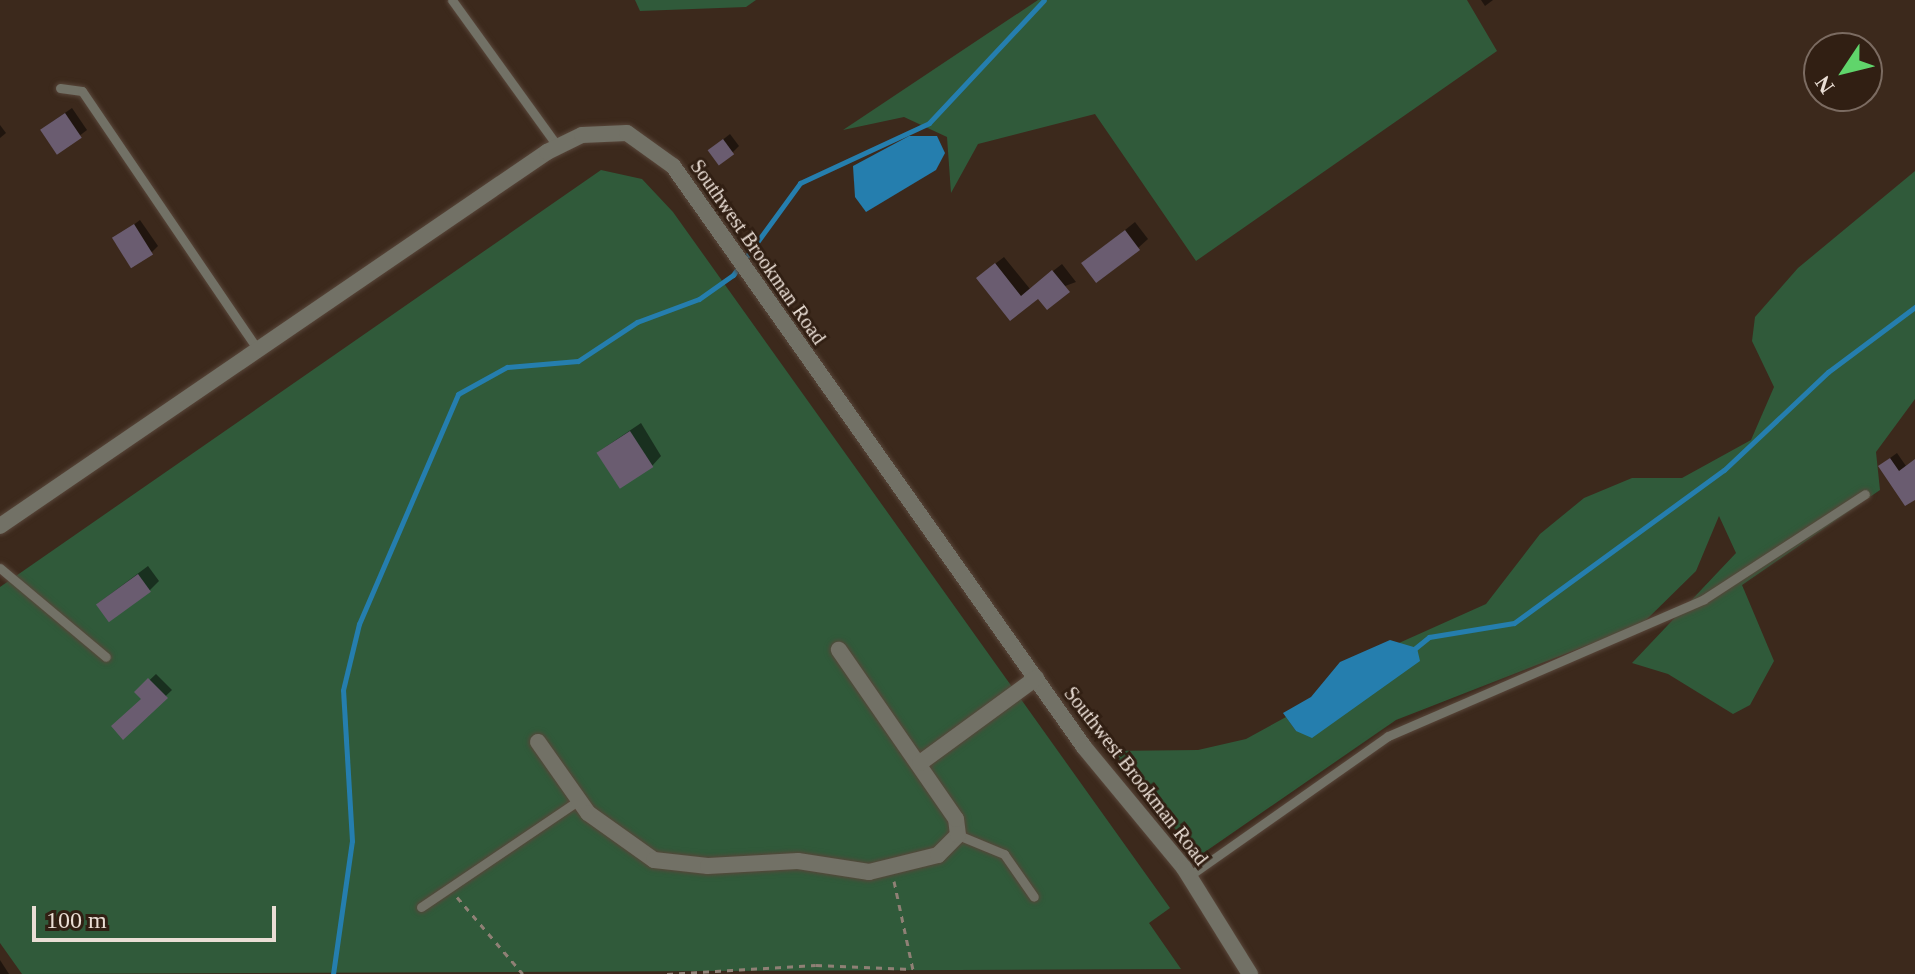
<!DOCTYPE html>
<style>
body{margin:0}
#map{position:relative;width:1915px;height:974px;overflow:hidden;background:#3c291c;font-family:"Times New Roman",serif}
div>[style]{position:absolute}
.green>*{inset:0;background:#305a3a}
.water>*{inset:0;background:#257eae}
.shadow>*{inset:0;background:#0007}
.stream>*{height:5px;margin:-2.5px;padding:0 2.5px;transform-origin:2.5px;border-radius:2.5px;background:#257eae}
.building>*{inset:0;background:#6a5c70;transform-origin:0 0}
.path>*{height:3px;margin-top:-1.5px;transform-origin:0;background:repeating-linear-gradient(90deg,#8f8075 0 6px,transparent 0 12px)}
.roads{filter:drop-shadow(0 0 2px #58463a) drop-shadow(0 0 2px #58463a)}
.service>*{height:9px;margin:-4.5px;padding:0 4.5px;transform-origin:4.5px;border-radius:4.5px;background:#727166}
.minor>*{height:16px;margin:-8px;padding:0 8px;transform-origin:8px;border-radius:8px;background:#727166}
span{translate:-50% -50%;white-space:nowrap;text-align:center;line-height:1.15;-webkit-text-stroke:6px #311f13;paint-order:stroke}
.street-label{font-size:20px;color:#eaded5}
.north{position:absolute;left:1803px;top:32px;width:80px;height:80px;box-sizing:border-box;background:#311f13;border:2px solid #7b6b61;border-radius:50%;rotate:235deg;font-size:22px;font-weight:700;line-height:32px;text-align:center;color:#eaded5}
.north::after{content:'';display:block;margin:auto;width:28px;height:36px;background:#60d56b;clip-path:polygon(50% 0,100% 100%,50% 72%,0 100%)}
.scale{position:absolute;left:32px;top:906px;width:244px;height:36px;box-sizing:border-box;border:4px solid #eaded5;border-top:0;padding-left:10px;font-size:24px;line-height:28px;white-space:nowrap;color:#eaded5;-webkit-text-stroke:6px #311f13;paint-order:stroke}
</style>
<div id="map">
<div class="green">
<div style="clip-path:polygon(635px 0,756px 0,746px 7px,640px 11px)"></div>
<div style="clip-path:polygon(1038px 0,1467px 0,1497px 51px,1196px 261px,1095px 114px,978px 144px,951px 193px,947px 137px,904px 117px,843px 130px)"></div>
<div style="clip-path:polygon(601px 170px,642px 179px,673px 212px,1170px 908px,1149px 923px,1181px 969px,22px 974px,0 943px,0 587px)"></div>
<div style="clip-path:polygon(1915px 171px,1915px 399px,1876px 452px,1880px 490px,1742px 585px,1774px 661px,1750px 705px,1733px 714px,1668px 674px,1632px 663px,1736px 553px,1719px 516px,1696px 571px,1642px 624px,1396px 720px,1199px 856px,1107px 751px,1198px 750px,1246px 739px,1286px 717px,1296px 731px,1390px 647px,1486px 604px,1540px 534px,1584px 498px,1632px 478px,1682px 478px,1751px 440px,1774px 387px,1752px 341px,1755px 317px,1798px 268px)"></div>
</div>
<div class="water">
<div style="clip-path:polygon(909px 136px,937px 136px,945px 153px,936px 170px,866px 212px,855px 197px,853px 166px)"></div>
<div style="clip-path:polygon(1390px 640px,1417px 648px,1420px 661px,1312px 738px,1296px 731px,1283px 713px,1311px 697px,1340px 662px)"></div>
</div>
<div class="shadow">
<div style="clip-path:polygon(1481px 0,1493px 0,1485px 6px)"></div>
<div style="clip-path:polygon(72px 108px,87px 130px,58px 152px,49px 124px)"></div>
<div style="clip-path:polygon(0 125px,6px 133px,0 138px)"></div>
<div style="clip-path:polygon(730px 134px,739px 146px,733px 152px,716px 145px)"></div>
<div style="clip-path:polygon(140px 220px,158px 246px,152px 252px,121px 234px)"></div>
<div style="clip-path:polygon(1135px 222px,1148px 239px,1138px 248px,1084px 263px)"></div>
<div style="clip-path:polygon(1004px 257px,1030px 289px,1062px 264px,1076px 282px,1038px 296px,1011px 318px,987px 270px)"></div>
<div style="clip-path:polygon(641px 423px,661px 456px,652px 466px,598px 452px)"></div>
<div style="clip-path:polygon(1897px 453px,1906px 466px,1915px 460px,1915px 497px,1886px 461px)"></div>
<div style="clip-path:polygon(148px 566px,159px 581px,150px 590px,97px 604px)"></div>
<div style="clip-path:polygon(156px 674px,172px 690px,123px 737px,143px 699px,137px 692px)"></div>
<div style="clip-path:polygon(0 960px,9px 974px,0 974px)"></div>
</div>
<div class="stream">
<div style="left:1413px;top:650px;width:21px;rotate:-39deg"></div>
<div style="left:1429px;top:637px;width:86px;rotate:-9.4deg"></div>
<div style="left:1514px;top:623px;width:260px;rotate:-36.1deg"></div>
<div style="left:1724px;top:470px;width:143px;rotate:-43.3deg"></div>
<div style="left:1828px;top:372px;width:109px;rotate:-36.8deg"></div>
<div style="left:333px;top:974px;width:134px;rotate:-81.9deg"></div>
<div style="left:352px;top:841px;width:151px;rotate:-93.4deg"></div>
<div style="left:343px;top:690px;width:68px;rotate:-76.4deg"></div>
<div style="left:359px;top:624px;width:250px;rotate:-66.7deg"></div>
<div style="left:458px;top:394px;width:56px;rotate:-28.9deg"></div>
<div style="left:507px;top:367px;width:71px;rotate:-4.8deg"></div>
<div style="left:578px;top:361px;width:71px;rotate:-33.5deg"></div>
<div style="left:637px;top:322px;width:66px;rotate:-20.4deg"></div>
<div style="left:699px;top:299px;width:42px;rotate:-35.2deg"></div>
<div style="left:733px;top:275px;width:114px;rotate:-53.9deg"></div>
<div style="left:800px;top:183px;width:142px;rotate:-24.9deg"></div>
<div style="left:929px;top:123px;width:168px;rotate:-46.9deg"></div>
</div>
<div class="building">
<div style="left:65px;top:113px;width:30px;height:30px;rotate:56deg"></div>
<div style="left:723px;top:139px;width:19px;height:19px;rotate:54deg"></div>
<div style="left:134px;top:224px;width:36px;height:26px;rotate:58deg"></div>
<div style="left:1125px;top:230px;width:25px;height:55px;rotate:53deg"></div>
<div style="clip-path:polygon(995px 263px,1021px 296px,1052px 270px,1070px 292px,1047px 310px,1038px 299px,1010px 321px,976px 278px)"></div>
<div style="left:630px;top:431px;width:43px;height:40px;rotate:57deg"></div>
<div style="clip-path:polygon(1890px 458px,1899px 471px,1915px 459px,1915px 500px,1905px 506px,1878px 466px)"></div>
<div style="left:138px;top:574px;width:22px;height:52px;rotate:54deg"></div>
<div style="clip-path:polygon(148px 678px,168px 698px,123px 740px,111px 726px,141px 699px,134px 692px)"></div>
</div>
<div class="path">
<div style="left:894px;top:881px;width:95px;rotate:77.9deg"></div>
<div style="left:457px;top:897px;width:101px;rotate:49.4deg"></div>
<div style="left:667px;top:974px;width:149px;rotate:-3.5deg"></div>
<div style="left:816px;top:965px;width:95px;rotate:2.4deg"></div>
</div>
<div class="roads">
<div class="service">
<div style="left:452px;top:0;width:181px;rotate:54.2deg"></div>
<div style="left:60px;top:88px;width:22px;rotate:8deg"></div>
<div style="left:82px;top:91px;width:315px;rotate:55.8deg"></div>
<div style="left:0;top:568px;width:138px;rotate:40deg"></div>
<div style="left:958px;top:835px;width:50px;rotate:22.4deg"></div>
<div style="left:1004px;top:854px;width:52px;rotate:55.1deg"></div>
<div style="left:1189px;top:876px;width:243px;rotate:-35.1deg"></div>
<div style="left:1388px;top:736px;width:344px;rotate:-23.4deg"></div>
<div style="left:1704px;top:599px;width:192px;rotate:-33.1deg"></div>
<div style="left:421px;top:907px;width:191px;rotate:-34.1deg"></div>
</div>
<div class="minor">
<div style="left:0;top:526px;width:663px;rotate:-34.36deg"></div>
<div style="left:547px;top:152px;width:39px;rotate:-26deg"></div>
<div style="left:582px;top:135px;width:45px;rotate:-2.5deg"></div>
<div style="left:627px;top:133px;width:57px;rotate:35.7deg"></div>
<div style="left:673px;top:166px;width:712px;rotate:54.72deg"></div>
<div style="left:1084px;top:747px;width:157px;rotate:50.4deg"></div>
<div style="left:1184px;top:868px;width:125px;rotate:58.1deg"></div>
<div style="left:538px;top:742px;width:87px;rotate:54.8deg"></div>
<div style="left:588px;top:813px;width:81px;rotate:35.5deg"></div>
<div style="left:654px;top:860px;width:54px;rotate:6.3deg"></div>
<div style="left:708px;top:866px;width:90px;rotate:-3.2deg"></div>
<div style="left:798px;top:861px;width:72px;rotate:8.8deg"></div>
<div style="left:869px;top:872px;width:71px;rotate:-13.8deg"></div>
<div style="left:938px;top:855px;width:28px;rotate:-45deg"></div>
<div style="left:958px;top:835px;width:16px;rotate:-97deg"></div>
<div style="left:956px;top:819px;width:206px;rotate:-124.7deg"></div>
<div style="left:920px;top:763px;width:144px;rotate:-36.2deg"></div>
</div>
</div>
<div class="street-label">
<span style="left:758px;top:252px;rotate:55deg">Southwest Brookman Road</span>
<span style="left:1136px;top:776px;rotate:52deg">Southwest Brookman Road</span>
</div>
<div class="north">N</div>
<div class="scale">100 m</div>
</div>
